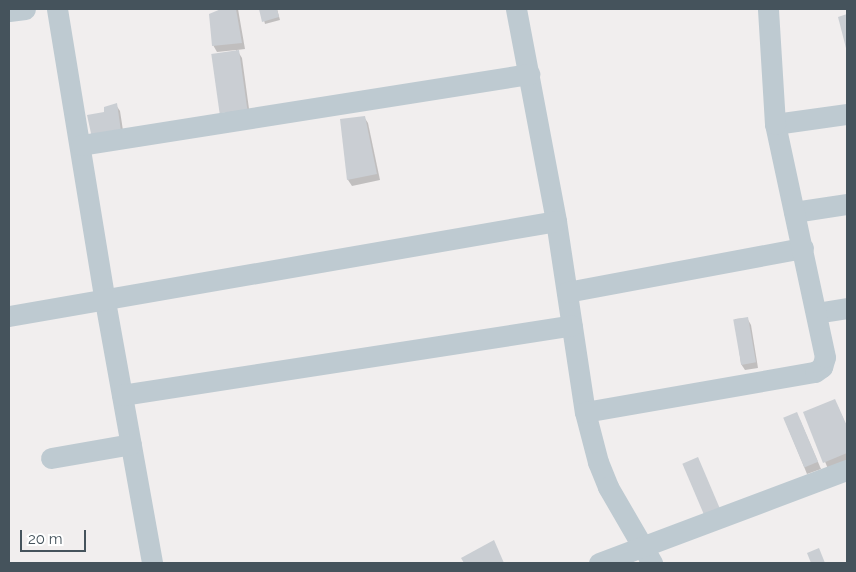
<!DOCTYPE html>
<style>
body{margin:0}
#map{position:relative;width:856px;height:572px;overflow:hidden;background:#f1eeee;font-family:Raleway,sans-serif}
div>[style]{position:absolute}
.shadow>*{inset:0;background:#0003}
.building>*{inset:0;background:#caced3;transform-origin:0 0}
.street>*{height:21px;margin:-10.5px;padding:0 10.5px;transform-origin:10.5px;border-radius:10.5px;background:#becad1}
span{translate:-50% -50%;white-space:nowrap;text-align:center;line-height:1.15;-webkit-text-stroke:4px #fff;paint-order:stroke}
.frame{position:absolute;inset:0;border:10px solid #45535c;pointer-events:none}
.scale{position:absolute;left:20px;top:530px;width:66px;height:22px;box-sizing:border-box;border:2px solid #45535c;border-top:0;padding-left:6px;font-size:15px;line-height:18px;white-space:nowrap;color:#45535c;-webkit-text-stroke:4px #fff;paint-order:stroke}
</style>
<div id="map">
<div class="shadow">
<div style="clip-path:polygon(222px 9px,238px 9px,245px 49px,237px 50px,242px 58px,250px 116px,224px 120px,237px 52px,236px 50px,217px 52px,213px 45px)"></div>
<div style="clip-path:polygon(261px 9px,277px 9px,280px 20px,265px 24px)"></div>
<div style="clip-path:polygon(116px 105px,120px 111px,124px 137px,105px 113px)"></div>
<div style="clip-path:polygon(364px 117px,368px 123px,380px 180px,352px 186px,348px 180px,341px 120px)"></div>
<div style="clip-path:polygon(747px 318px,751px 325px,758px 368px,745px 370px,741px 364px,735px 319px)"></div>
<div style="clip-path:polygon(838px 407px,847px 427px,847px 460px,828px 469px,805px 412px)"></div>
<div style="clip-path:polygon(784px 418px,800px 420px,821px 469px,807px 474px)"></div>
</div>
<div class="building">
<div style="clip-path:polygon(221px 9px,236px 9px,242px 43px,212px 46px,209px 14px)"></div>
<div style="clip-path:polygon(259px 9px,277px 9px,279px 17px,262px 22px)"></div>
<div style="clip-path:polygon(847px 14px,847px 52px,838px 17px)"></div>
<div style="left:239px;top:50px;width:60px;height:28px;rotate:82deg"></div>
<div style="clip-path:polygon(117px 103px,121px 131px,92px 138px,87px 115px,104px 112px,104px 107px)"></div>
<div style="clip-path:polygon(365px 116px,377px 174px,347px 180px,340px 119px)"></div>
<div style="left:748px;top:317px;width:46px;height:15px;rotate:80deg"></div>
<div style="clip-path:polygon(835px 399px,847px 426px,847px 453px,823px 463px,803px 412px)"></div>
<div style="left:797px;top:412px;width:54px;height:15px;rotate:67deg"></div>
<div style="left:698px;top:457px;width:56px;height:17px;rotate:67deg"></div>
<div style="clip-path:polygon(494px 540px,504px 563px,464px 563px,461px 558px)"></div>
<div style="clip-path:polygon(819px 548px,825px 563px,811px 563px,807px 553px)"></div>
</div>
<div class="street">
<div style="left:57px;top:9px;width:296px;rotate:80.7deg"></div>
<div style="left:105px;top:301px;width:266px;rotate:79.8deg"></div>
<div style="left:516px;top:9px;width:216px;rotate:79.3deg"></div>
<div style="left:556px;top:221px;width:193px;rotate:81.4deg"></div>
<div style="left:585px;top:412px;width:52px;rotate:75.4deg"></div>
<div style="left:598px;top:462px;width:27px;rotate:68deg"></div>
<div style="left:608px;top:487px;width:88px;rotate:59.9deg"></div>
<div style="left:9px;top:11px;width:16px;rotate:-7deg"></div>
<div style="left:775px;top:124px;width:73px;rotate:-7.9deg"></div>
<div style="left:81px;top:145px;width:454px;rotate:-9deg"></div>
<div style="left:794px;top:212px;width:54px;rotate:-8.6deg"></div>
<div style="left:567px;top:292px;width:240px;rotate:-10.6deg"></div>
<div style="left:816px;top:313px;width:31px;rotate:-9deg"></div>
<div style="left:9px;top:316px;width:555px;rotate:-9.85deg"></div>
<div style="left:122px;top:395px;width:455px;rotate:-8.8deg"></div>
<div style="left:585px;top:412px;width:233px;rotate:-9.9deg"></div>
<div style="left:815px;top:372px;width:9px;rotate:-36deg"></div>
<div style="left:822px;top:367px;width:10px;rotate:-73deg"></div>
<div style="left:825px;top:357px;width:238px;rotate:-102.1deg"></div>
<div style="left:775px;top:124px;width:115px;rotate:-93.5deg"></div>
<div style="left:51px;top:458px;width:81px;rotate:-9.9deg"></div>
<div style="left:599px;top:563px;width:265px;rotate:-20.6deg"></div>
</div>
<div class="frame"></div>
<div class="scale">20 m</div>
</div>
